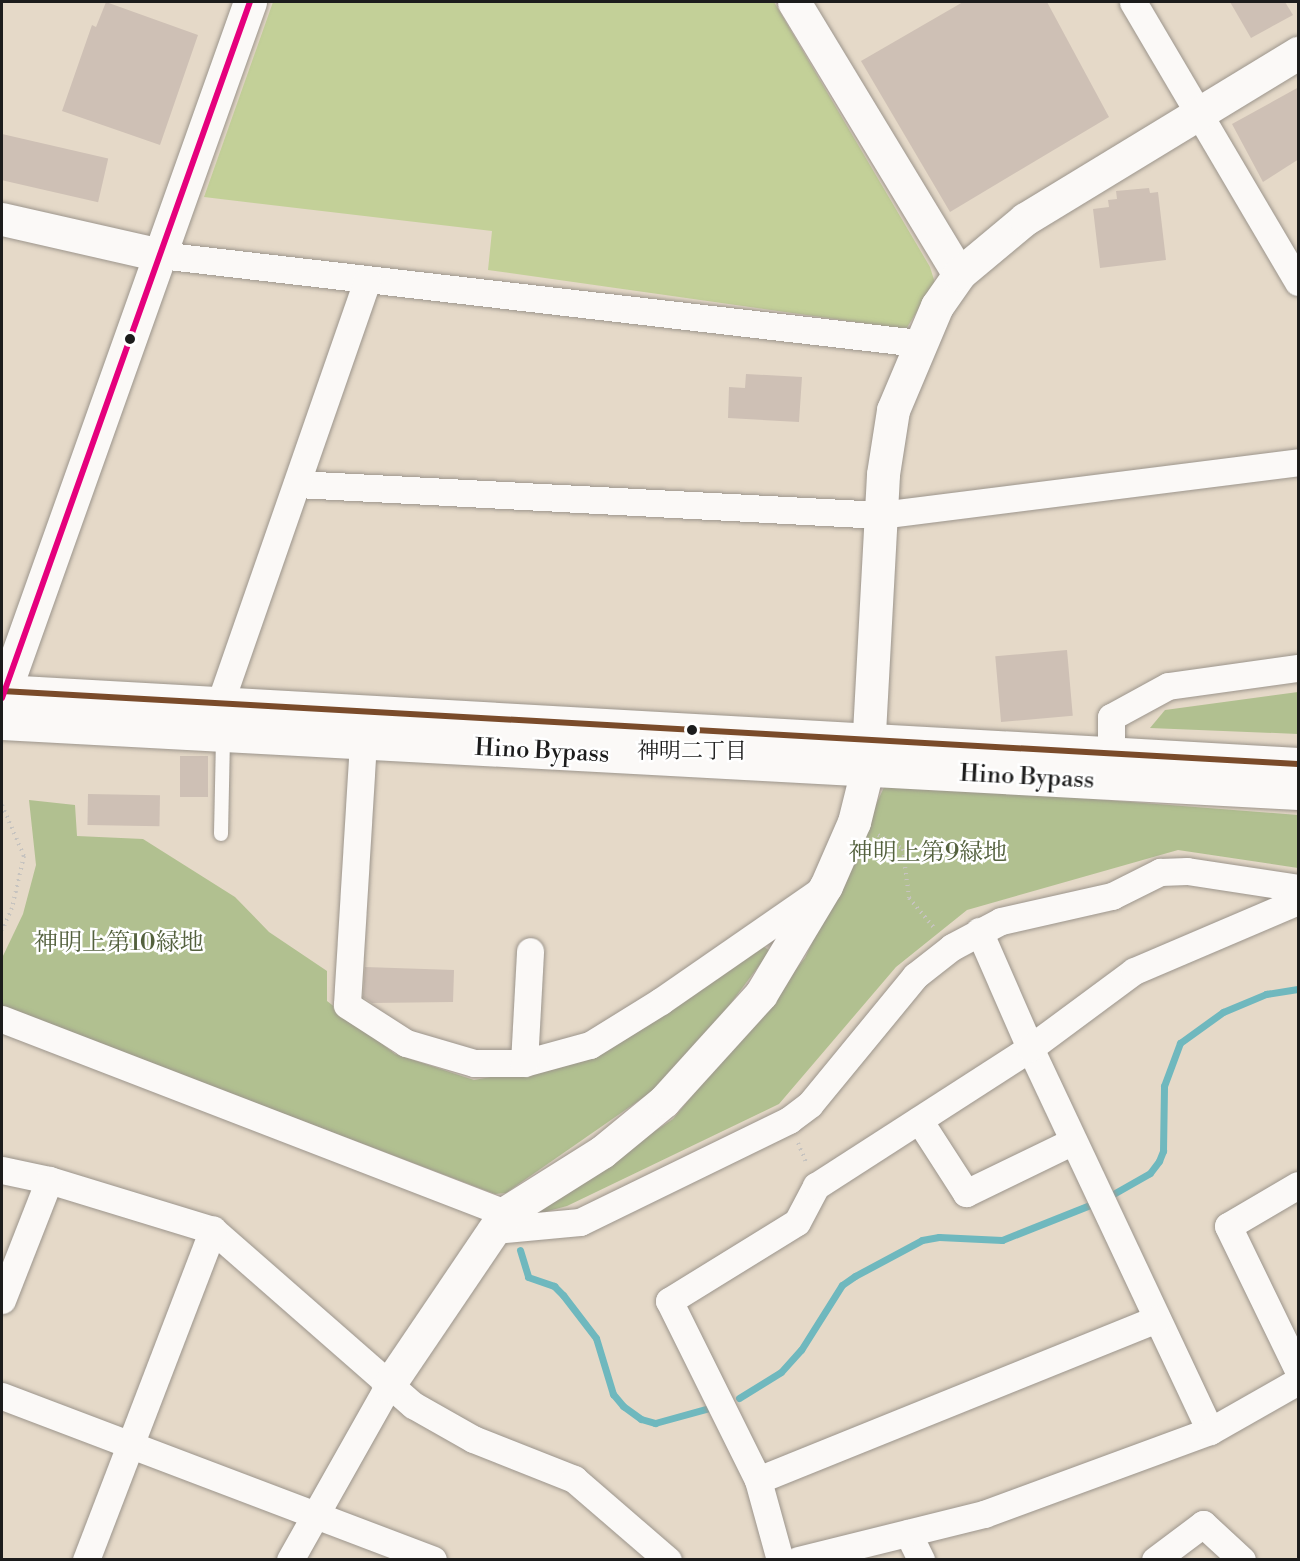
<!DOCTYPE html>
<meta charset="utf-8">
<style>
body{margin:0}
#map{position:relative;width:1300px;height:1561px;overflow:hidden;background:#e5d9c8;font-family:"Libre Bodoni","Noto Serif JP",serif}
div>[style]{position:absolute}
.green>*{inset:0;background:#c3d098}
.forest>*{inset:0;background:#b1c090}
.stream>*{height:7px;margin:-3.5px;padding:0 3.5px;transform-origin:3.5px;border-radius:3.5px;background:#6fb8be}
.building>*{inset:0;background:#cec0b5;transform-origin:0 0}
.path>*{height:4px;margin-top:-2px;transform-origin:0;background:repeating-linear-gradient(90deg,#c6c3bf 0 1.5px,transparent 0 6px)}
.roads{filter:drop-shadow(0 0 2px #9c958c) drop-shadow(0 0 2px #9c958c)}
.service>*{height:14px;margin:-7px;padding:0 7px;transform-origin:7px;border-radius:7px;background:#fbf9f7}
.minor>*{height:27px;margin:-13.5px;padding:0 13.5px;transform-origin:13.5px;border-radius:13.5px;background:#fbf9f7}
.tertiary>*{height:33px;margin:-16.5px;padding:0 16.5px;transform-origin:16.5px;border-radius:16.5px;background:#fbf9f7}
.trunk>*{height:33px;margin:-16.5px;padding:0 16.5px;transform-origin:16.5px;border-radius:16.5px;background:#fbf9f7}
.bus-1>*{height:6px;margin:-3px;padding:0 3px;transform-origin:3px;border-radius:3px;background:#7a4b2a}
.bus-2>*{height:6px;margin:-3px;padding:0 3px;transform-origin:3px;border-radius:3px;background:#e5007d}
.dots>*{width:16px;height:16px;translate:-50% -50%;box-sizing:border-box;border:3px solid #fff;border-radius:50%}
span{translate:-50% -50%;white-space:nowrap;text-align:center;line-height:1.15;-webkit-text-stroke:5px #fff;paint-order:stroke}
.bus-label{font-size:22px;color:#1c1c1c}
.street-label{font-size:24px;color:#1c1c1c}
.park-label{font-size:24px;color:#54613e}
.frame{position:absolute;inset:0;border:3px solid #1c1c1c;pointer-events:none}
</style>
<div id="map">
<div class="green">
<div style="clip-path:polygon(273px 2px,774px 2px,930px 267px,935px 283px,906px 329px,488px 270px,492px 231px,204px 197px)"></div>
</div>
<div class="forest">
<div style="clip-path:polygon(1298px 692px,1298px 734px,1150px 728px,1165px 710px)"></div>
<div style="clip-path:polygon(886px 783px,1298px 815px,1298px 868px,1178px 850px,967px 910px,896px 967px,779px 1104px,567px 1206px,526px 1217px,673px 1119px,805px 958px)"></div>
<div style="clip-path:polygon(29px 800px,75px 805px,77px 836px,143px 839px,235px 897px,269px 932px,327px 971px,327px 1001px,395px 1054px,474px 1080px,575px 1062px,754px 940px,770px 951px,722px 1015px,657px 1088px,506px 1193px,495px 1194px,2px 1007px,2px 958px,23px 914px,36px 865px)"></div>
</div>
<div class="stream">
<div style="left:1115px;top:1193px;width:40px;rotate:-29.7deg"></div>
<div style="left:1150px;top:1173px;width:15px;rotate:-53deg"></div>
<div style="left:1159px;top:1161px;width:11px;rotate:-68deg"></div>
<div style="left:1163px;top:1151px;width:65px;rotate:-89.1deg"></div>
<div style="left:1164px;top:1086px;width:46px;rotate:-69.6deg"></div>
<div style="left:1180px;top:1043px;width:53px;rotate:-35.8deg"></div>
<div style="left:1223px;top:1012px;width:47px;rotate:-22.7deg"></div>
<div style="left:1266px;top:994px;width:32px;rotate:-9deg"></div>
<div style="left:520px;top:1250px;width:28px;rotate:73deg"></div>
<div style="left:528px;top:1277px;width:28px;rotate:19deg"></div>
<div style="left:554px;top:1286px;width:13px;rotate:45deg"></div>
<div style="left:563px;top:1295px;width:54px;rotate:52.5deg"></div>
<div style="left:596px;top:1338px;width:59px;rotate:73.1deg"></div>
<div style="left:613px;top:1394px;width:16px;rotate:50deg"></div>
<div style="left:623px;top:1406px;width:22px;rotate:36deg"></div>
<div style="left:641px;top:1419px;width:15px;rotate:16deg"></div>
<div style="left:655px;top:1423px;width:56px;rotate:-15.5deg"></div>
<div style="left:739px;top:1398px;width:49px;rotate:-31.8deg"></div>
<div style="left:781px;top:1372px;width:30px;rotate:-48deg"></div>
<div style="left:801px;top:1350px;width:77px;rotate:-57.8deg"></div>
<div style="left:842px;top:1285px;width:16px;rotate:-35deg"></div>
<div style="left:855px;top:1276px;width:76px;rotate:-28.2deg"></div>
<div style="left:922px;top:1240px;width:17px;rotate:-10deg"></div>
<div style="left:939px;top:1237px;width:63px;rotate:2.7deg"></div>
<div style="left:1002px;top:1240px;width:95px;rotate:-21.7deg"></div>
</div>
<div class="building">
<div style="clip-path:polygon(106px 2px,198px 35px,160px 145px,62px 111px,92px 25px,96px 27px)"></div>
<div style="clip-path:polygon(963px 2px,1047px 2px,1109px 117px,950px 212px,861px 61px)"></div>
<div style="clip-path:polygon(1230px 2px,1285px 2px,1293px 15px,1251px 38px)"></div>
<div style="clip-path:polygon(1299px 87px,1299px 159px,1263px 182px,1232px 124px)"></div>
<div style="left:2px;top:134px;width:109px;height:45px;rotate:13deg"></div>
<div style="clip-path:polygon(1149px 188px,1150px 193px,1158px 192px,1166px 260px,1100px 268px,1093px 209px,1109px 207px,1108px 200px,1117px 199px,1116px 191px)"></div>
<div style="clip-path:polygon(746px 374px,802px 377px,799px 422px,728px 418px,729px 387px,745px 388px)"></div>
<div style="left:1067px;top:650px;width:66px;height:72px;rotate:85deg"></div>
<div style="left:180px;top:756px;width:28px;height:41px"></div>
<div style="left:88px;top:794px;width:72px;height:31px;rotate:1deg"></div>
<div style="clip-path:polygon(365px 967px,454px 970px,453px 1002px,372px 1003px,363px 997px)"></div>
</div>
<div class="path">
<div style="left:2px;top:805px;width:56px;rotate:66.7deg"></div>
<div style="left:24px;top:856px;width:53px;rotate:103deg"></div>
<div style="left:12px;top:908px;width:24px;rotate:114deg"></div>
<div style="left:878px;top:835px;width:29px;rotate:29deg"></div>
<div style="left:903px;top:849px;width:49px;rotate:83deg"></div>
<div style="left:909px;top:898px;width:40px;rotate:50deg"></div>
<div style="left:798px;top:1143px;width:23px;rotate:67deg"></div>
</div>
<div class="roads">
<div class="service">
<div style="left:221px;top:834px;width:99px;rotate:-88.8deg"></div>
</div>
<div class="minor">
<div style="left:1133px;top:2px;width:325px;rotate:59.5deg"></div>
<div style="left:160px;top:255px;width:763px;rotate:6.62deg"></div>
<div style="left:297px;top:484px;width:585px;rotate:3.04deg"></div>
<div style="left:881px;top:515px;width:420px;rotate:-7.2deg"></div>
<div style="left:220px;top:703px;width:448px;rotate:-70.8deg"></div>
<div style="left:363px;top:742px;width:263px;rotate:93.5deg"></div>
<div style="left:347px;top:1005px;width:70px;rotate:32.8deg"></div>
<div style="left:406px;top:1043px;width:71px;rotate:16.4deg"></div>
<div style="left:474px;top:1063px;width:50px"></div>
<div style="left:524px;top:1063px;width:68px;rotate:-15.3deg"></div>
<div style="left:590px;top:1045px;width:84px;rotate:-31.8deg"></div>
<div style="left:661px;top:1001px;width:197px;rotate:-34.7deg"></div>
<div style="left:1111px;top:754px;width:37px;rotate:-90deg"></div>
<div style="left:1111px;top:717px;width:65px;rotate:-28.5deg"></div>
<div style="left:1168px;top:686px;width:131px;rotate:-7.9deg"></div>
<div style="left:979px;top:931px;width:128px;rotate:66.4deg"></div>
<div style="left:1030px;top:1048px;width:423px;rotate:64.8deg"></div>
<div style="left:2px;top:1019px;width:539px;rotate:21.09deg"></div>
<div style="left:524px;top:1063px;width:112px;rotate:-86.9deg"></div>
<div style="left:919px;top:1120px;width:87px;rotate:57.2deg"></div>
<div style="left:966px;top:1193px;width:119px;rotate:-25.9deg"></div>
<div style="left:2px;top:1170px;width:48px;rotate:12deg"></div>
<div style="left:49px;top:1180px;width:171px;rotate:17deg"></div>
<div style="left:213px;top:1230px;width:266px;rotate:41.2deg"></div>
<div style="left:413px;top:1405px;width:69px;rotate:29.5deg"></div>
<div style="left:473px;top:1439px;width:109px;rotate:21.6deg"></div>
<div style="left:574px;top:1479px;width:124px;rotate:40.8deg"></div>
<div style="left:1298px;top:1185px;width:81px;rotate:149.6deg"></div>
<div style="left:1228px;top:1226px;width:160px;rotate:64.1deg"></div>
<div style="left:494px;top:1230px;width:86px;rotate:-5.3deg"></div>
<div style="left:580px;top:1222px;width:233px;rotate:-26deg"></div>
<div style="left:789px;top:1120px;width:26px;rotate:-37deg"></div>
<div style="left:810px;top:1104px;width:166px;rotate:-50.6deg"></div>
<div style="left:915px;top:976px;width:47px;rotate:-38.1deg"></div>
<div style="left:952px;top:947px;width:55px;rotate:-28deg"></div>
<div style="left:1001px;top:921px;width:114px;rotate:-12.7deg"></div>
<div style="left:1112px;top:896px;width:54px;rotate:-26.6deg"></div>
<div style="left:1160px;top:872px;width:27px;rotate:-2deg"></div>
<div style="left:1187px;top:871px;width:112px;rotate:8.7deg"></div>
<div style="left:2px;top:1300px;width:129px;rotate:-68.6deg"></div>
<div style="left:2px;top:1396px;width:461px;rotate:20.8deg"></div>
<div style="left:758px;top:1480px;width:430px;rotate:-22deg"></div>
<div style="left:908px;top:1533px;width:30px;rotate:64deg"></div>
<div style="left:86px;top:1560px;width:354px;rotate:-69deg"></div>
<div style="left:290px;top:1560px;width:200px;rotate:-60.6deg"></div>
<div style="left:780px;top:1560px;width:83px;rotate:-105.4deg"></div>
<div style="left:758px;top:1480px;width:200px;rotate:-116.4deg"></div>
<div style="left:669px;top:1301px;width:150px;rotate:-31.7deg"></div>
<div style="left:797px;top:1222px;width:41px;rotate:-62.2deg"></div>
<div style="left:816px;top:1186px;width:255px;rotate:-32.8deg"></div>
<div style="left:1030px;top:1048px;width:129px;rotate:-36.5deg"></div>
<div style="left:1134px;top:971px;width:178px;rotate:-23.1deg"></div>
<div style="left:798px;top:1560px;width:192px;rotate:-13.9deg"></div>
<div style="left:984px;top:1514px;width:241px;rotate:-20.2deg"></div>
<div style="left:1210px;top:1431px;width:101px;rotate:-29.6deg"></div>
<div style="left:1155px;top:1560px;width:60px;rotate:-36.9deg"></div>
<div style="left:1203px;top:1524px;width:53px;rotate:42.7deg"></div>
</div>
<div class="tertiary">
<div style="left:794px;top:2px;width:318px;rotate:58.8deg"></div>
<div style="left:2px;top:219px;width:162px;rotate:12.8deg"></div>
<div style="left:2px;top:698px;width:739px;rotate:-70.39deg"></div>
<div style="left:388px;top:1386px;width:209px;rotate:-55.9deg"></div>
<div style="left:505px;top:1213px;width:115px;rotate:-32.2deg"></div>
<div style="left:602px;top:1152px;width:80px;rotate:-39.4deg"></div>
<div style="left:664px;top:1101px;width:144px;rotate:-47.8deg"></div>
<div style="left:761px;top:994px;width:126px;rotate:-59deg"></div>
<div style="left:826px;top:886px;width:70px;rotate:-66.4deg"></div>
<div style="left:854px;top:822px;width:54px;rotate:-76deg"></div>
<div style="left:867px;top:770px;width:296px;rotate:-86.9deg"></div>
<div style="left:883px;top:474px;width:65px;rotate:-81.1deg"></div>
<div style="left:893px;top:410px;width:113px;rotate:-67.1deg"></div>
<div style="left:937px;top:306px;width:39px;rotate:-55deg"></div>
<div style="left:959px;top:274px;width:86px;rotate:-39.8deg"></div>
<div style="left:1025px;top:219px;width:320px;rotate:-31.3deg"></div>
</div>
<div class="trunk">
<div style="left:2px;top:691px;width:1298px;rotate:3.22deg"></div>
<div style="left:2px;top:723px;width:1298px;rotate:3.09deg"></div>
</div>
</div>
<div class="bus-1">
<div style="left:2px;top:691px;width:1298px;rotate:3.22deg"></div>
</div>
<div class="bus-2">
<div style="left:2px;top:698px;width:739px;rotate:-70.39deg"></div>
</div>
<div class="dots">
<div style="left:130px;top:339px;background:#1c1c1c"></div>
<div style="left:692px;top:730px;background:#1c1c1c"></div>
</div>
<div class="bus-label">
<span style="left:692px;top:752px">神明二丁目</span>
</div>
<div class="street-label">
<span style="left:542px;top:752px;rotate:3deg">Hino Bypass</span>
<span style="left:1027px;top:778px;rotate:3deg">Hino Bypass</span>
</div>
<div class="park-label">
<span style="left:928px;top:854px">神明上第9緑地</span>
<span style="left:119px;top:944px">神明上第10緑地</span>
</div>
<div class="frame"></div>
</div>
